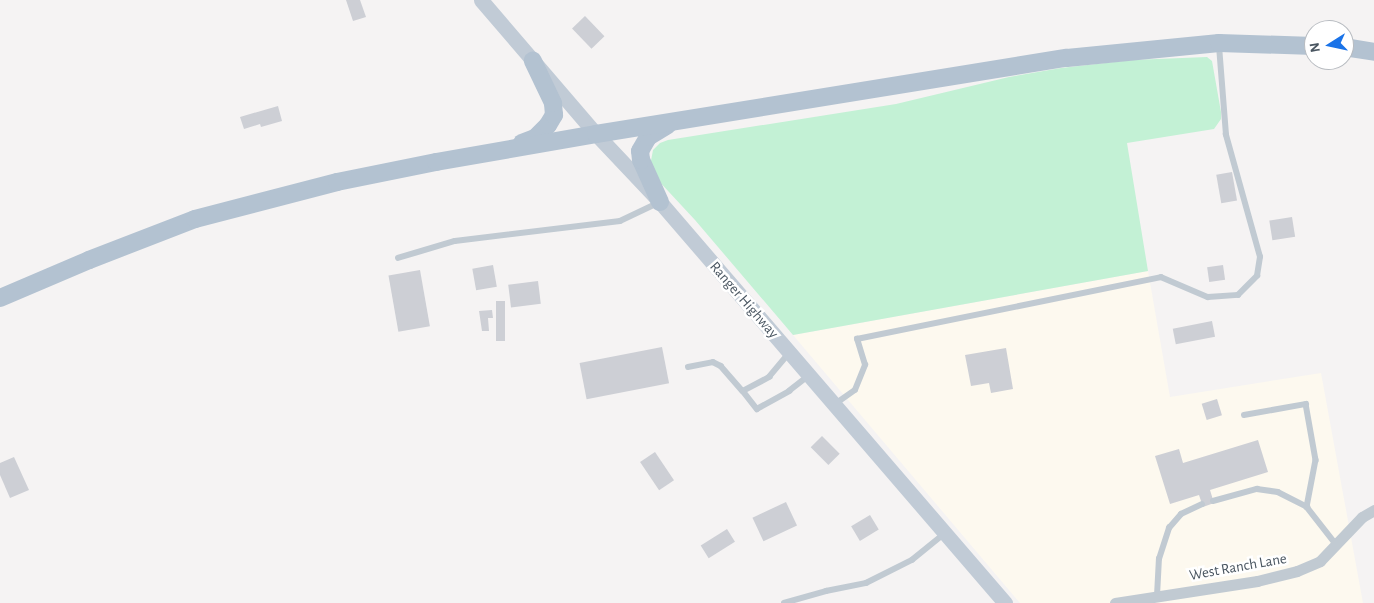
<!DOCTYPE html>
<style>
body{margin:0}
#map{position:relative;width:1374px;height:603px;overflow:hidden;background:#f5f3f3;font-family:"Alegreya Sans",sans-serif}
div>[style]{position:absolute}
.commercial>*{inset:0;background:#fdf9ef}
.green>*{inset:0;background:#c3f1d5}
.building>*{inset:0;background:#cdcfd5;transform-origin:0 0}
.lane>*{height:5.5px;margin:-2.75px;padding:0 2.75px;transform-origin:2.75px;border-radius:2.75px;background:#c1cad2}
.street>*{height:11px;margin:-5.5px;padding:0 5.5px;transform-origin:5.5px;border-radius:5.5px;background:#c1cad2}
.secondary>*{height:15px;margin:-7.5px;padding:0 7.5px;transform-origin:7.5px;border-radius:7.5px;background:#c1cbd6}
.primary>*{height:18px;margin:-9px;padding:0 9px;transform-origin:9px;border-radius:9px;background:#b3c2d1}
span{translate:-50% -50%;white-space:nowrap;text-align:center;line-height:1.15;-webkit-text-stroke:5px #fff;paint-order:stroke}
.street-label{font-size:15px;color:#4a5661}
.north{position:absolute;left:1304px;top:20px;width:50px;height:50px;box-sizing:border-box;background:#fff;border:1px solid #b7bbc0;border-radius:50%;rotate:260deg;font-size:14px;font-weight:700;line-height:20px;text-align:center;color:#4a5661}
.north::after{content:'';display:block;margin:auto;width:18px;height:22px;background:#1a73e8;clip-path:polygon(50% 0,100% 100%,50% 72%,0 100%)}
</style>
<div id="map">
<div class="commercial">
<div style="clip-path:polygon(1148px 271px,1170px 397px,1321px 373px,1363px 603px,1020px 603px,793px 335px)"></div>
</div>
<div class="green">
<div style="clip-path:polygon(1207px 57px,1212px 61px,1221px 112px,1221px 119px,1214px 129px,1127px 143px,1148px 271px,793px 335px,695px 220px,656px 178px,650px 166px,653px 150px,660px 143px,668px 140px,896px 104px,1009px 77px,1061px 68px,1132px 60px)"></div>
</div>
<div class="building">
<div style="clip-path:polygon(346px 0,360px 0,366px 17px,353px 21px)"></div>
<div style="left:585px;top:16px;width:28px;height:18px;rotate:46deg"></div>
<div style="clip-path:polygon(278px 106px,282px 121px,261px 127px,260px 124px,244px 129px,240px 117px)"></div>
<div style="left:1232px;top:172px;width:29px;height:16px;rotate:80deg"></div>
<div style="left:1292px;top:217px;width:20px;height:23px;rotate:81deg"></div>
<div style="left:493px;top:265px;width:22px;height:21px;rotate:80deg"></div>
<div style="left:1223px;top:265px;width:15px;height:16px;rotate:82deg"></div>
<div style="left:420px;top:270px;width:57px;height:32px;rotate:80deg"></div>
<div style="left:538px;top:281px;width:23px;height:30px;rotate:83deg"></div>
<div style="left:496px;top:301px;width:9px;height:40px"></div>
<div style="clip-path:polygon(492px 310px,493px 318px,488px 318px,489px 331px,482px 331px,479px 311px)"></div>
<div style="left:1212px;top:321px;width:16px;height:40px;rotate:79deg"></div>
<div style="left:662px;top:347px;width:37px;height:84px;rotate:79deg"></div>
<div style="clip-path:polygon(1006px 348px,1013px 389px,991px 393px,989px 383px,971px 386px,965px 355px)"></div>
<div style="left:1217px;top:399px;width:17px;height:16px;rotate:73deg"></div>
<div style="left:822px;top:436px;width:25px;height:16px;rotate:45deg"></div>
<div style="clip-path:polygon(1258px 440px,1268px 472px,1210px 490px,1214px 503px,1203px 507px,1199px 495px,1170px 504px,1155px 456px,1179px 449px,1183px 463px)"></div>
<div style="left:655px;top:452px;width:34px;height:18px;rotate:56deg"></div>
<div style="clip-path:polygon(14px 457px,29px 490px,10px 498px,0 475px,0 463px)"></div>
<div style="left:786px;top:502px;width:26px;height:37px;rotate:65deg"></div>
<div style="left:870px;top:515px;width:17px;height:22px;rotate:59deg"></div>
<div style="left:727px;top:529px;width:15px;height:31px;rotate:58deg"></div>
</div>
<div class="lane">
<div style="left:398px;top:258px;width:59px;rotate:-16.6deg"></div>
<div style="left:455px;top:241px;width:166px;rotate:-6.9deg"></div>
<div style="left:620px;top:221px;width:42px;rotate:-25.3deg"></div>
<div style="left:688px;top:367px;width:25px;rotate:-11deg"></div>
<div style="left:713px;top:362px;width:9px;rotate:27deg"></div>
<div style="left:721px;top:366px;width:33px;rotate:49deg"></div>
<div style="left:743px;top:391px;width:30px;rotate:-28deg"></div>
<div style="left:769px;top:377px;width:30px;rotate:-50deg"></div>
<div style="left:743px;top:391px;width:23px;rotate:52deg"></div>
<div style="left:757px;top:409px;width:37px;rotate:-29deg"></div>
<div style="left:789px;top:391px;width:24px;rotate:-38deg"></div>
<div style="left:835px;top:404px;width:24px;rotate:-35deg"></div>
<div style="left:855px;top:390px;width:27px;rotate:-68deg"></div>
<div style="left:865px;top:365px;width:27px;rotate:-107deg"></div>
<div style="left:857px;top:339px;width:310px;rotate:-11.5deg"></div>
<div style="left:1161px;top:277px;width:51px;rotate:23.1deg"></div>
<div style="left:1208px;top:297px;width:30px;rotate:-4deg"></div>
<div style="left:1238px;top:295px;width:27px;rotate:-45deg"></div>
<div style="left:1257px;top:276px;width:19px;rotate:-81deg"></div>
<div style="left:1260px;top:257px;width:127px;rotate:-105.6deg"></div>
<div style="left:1226px;top:135px;width:89px;rotate:-94.5deg"></div>
<div style="left:1244px;top:415px;width:63px;rotate:-10.1deg"></div>
<div style="left:1306px;top:404px;width:57px;rotate:79.9deg"></div>
<div style="left:1316px;top:460px;width:48px;rotate:100.8deg"></div>
<div style="left:1213px;top:501px;width:46px;rotate:-15.3deg"></div>
<div style="left:1257px;top:489px;width:21px;rotate:8deg"></div>
<div style="left:1278px;top:492px;width:33px;rotate:27deg"></div>
<div style="left:1307px;top:507px;width:47px;rotate:51.9deg"></div>
<div style="left:1157px;top:596px;width:37px;rotate:-87deg"></div>
<div style="left:1159px;top:559px;width:33px;rotate:-72deg"></div>
<div style="left:1169px;top:528px;width:18px;rotate:-49deg"></div>
<div style="left:1181px;top:514px;width:23px;rotate:-25deg"></div>
<div style="left:784px;top:603px;width:44px;rotate:-15.9deg"></div>
<div style="left:826px;top:591px;width:41px;rotate:-11.3deg"></div>
<div style="left:866px;top:583px;width:51px;rotate:-26.6deg"></div>
<div style="left:912px;top:560px;width:41px;rotate:-39.1deg"></div>
</div>
<div class="street">
<div style="left:1115px;top:603px;width:144px;rotate:-8.8deg"></div>
<div style="left:1257px;top:581px;width:41px;rotate:-14deg"></div>
<div style="left:1297px;top:571px;width:25px;rotate:-23deg"></div>
<div style="left:1320px;top:561px;width:61px;rotate:-46.3deg"></div>
<div style="left:1362px;top:517px;width:14px;rotate:-30deg"></div>
</div>
<div class="secondary">
<div style="left:481px;top:0;width:177px;rotate:49.4deg"></div>
<div style="left:596px;top:134px;width:93px;rotate:46.7deg"></div>
<div style="left:660px;top:202px;width:529px;rotate:49.29deg"></div>
</div>
<div class="primary">
<div style="left:1344px;top:47px;width:30px;rotate:9deg"></div>
<div style="left:522px;top:143px;width:14px;rotate:-21deg"></div>
<div style="left:535px;top:138px;width:18px;rotate:-45deg"></div>
<div style="left:548px;top:125px;width:12px;rotate:-59deg"></div>
<div style="left:554px;top:115px;width:12px;rotate:-95deg"></div>
<div style="left:553px;top:103px;width:47px;rotate:-115.5deg"></div>
<div style="left:660px;top:202px;width:46px;rotate:-114.3deg"></div>
<div style="left:641px;top:160px;width:9px;rotate:-96deg"></div>
<div style="left:640px;top:151px;width:16px;rotate:-60deg"></div>
<div style="left:648px;top:137px;width:23px;rotate:-31deg"></div>
<div style="left:0;top:298px;width:97px;rotate:-23.1deg"></div>
<div style="left:89px;top:260px;width:114px;rotate:-21.1deg"></div>
<div style="left:195px;top:219px;width:147px;rotate:-14.6deg"></div>
<div style="left:337px;top:182px;width:101px;rotate:-11.4deg"></div>
<div style="left:436px;top:162px;width:162px;rotate:-9.9deg"></div>
<div style="left:596px;top:134px;width:477px;rotate:-9.2deg"></div>
<div style="left:1067px;top:58px;width:153px;rotate:-5.6deg"></div>
<div style="left:1219px;top:43px;width:95px;rotate:1.8deg"></div>
</div>
<div class="street-label">
<span style="left:744px;top:300px;rotate:49deg">Ranger Highway</span>
<span style="left:1238px;top:567px;rotate:-10deg">West Ranch Lane</span>
</div>
<div class="north">N</div>
</div>
